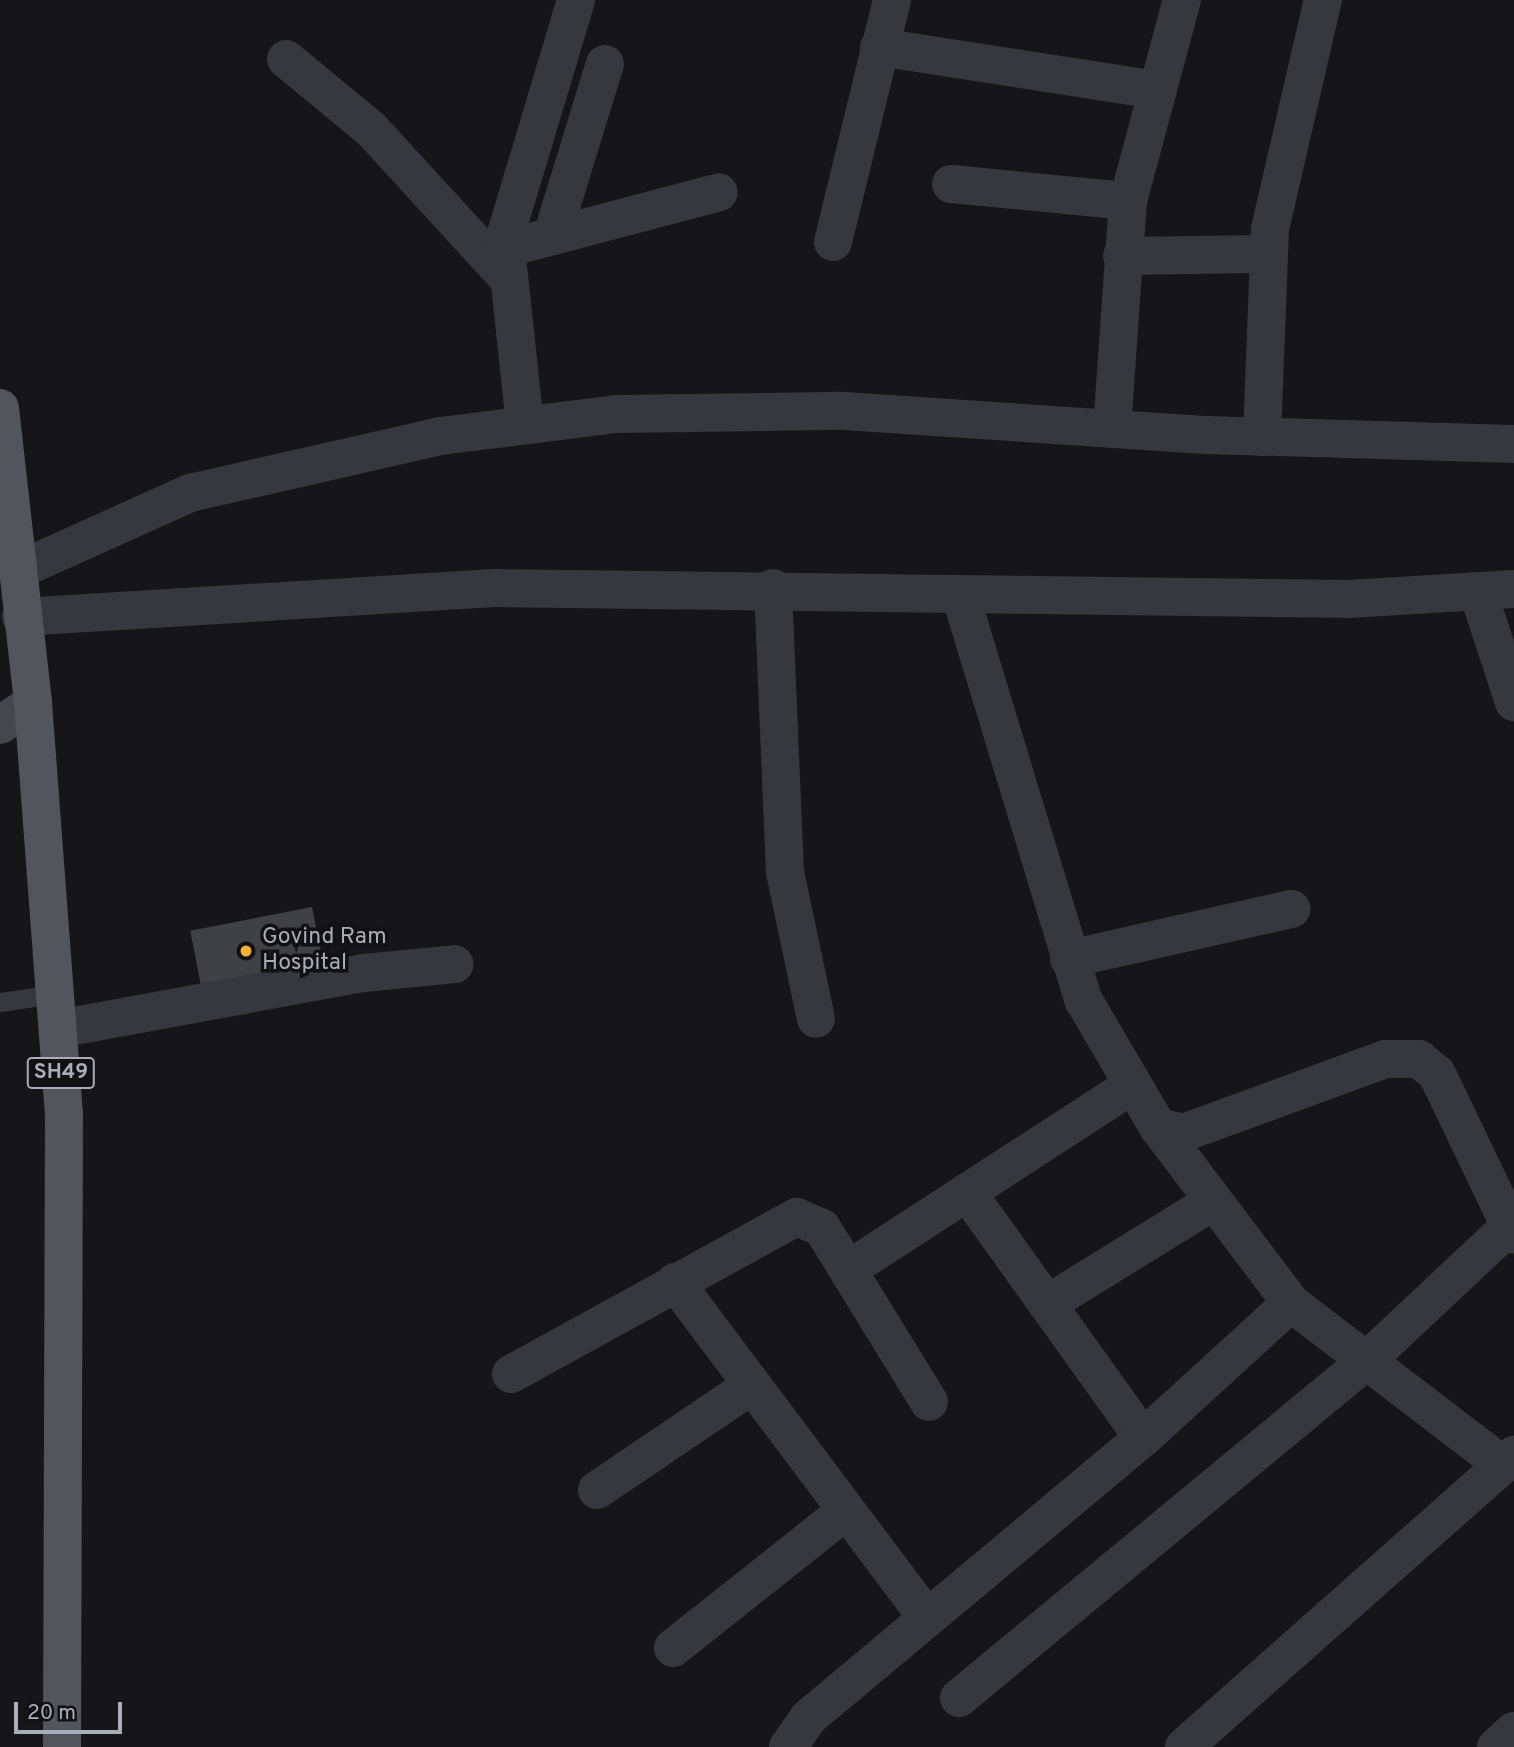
<!DOCTYPE html>
<style>
body{margin:0}
#map{position:relative;width:1514px;height:1747px;overflow:hidden;background:#161618;font-family:Overpass,sans-serif}
div>[style]{position:absolute}
.building>*{inset:0;background:#404145;transform-origin:0 0}
.lane>*{height:19px;margin:-9.5px;padding:0 9.5px;transform-origin:9.5px;border-radius:9.5px;background:#37383d}
.street>*{height:38px;margin:-19px;padding:0 19px;transform-origin:19px;border-radius:19px;background:#37383d}
.secondary>*{height:38px;margin:-19px;padding:0 19px;transform-origin:19px;border-radius:19px;background:#45474d}
.primary>*{height:38px;margin:-19px;padding:0 19px;transform-origin:19px;border-radius:19px;background:#53555c}
.dots>*{width:19px;height:19px;translate:-50% -50%;box-sizing:border-box;border:4px solid #111113;border-radius:50%}
span{translate:-50% -50%;white-space:nowrap;text-align:center;line-height:1.15;-webkit-text-stroke:7px #111113;paint-order:stroke}
.shield-label span{padding:2px 5px;background:#111113;border:2px solid;border-radius:5px;-webkit-text-stroke-width:0}
.shield-label{font-size:21px;color:#a8adb8;font-weight:700}
.poi-label{font-size:23px;color:#a8adb8}
.left{translate:0 -50%;text-align:left}
.scale{position:absolute;left:14px;top:1702px;width:108px;height:32px;box-sizing:border-box;border:4px solid #a8adb8;border-top:0;padding-left:9px;font-size:21px;line-height:24px;white-space:nowrap;color:#a8adb8;-webkit-text-stroke:5px #111113;paint-order:stroke}
</style>
<div id="map">
<div class="building">
<div style="left:312px;top:907px;width:64px;height:124px;rotate:79deg"></div>
</div>
<div class="lane">
<div style="left:0;top:1002px;width:56px;rotate:-8.3deg"></div>
</div>
<div class="street">
<div style="left:879px;top:47px;width:282px;rotate:8.8deg"></div>
<div style="left:286px;top:59px;width:110px;rotate:39.5deg"></div>
<div style="left:371px;top:129px;width:197px;rotate:47.5deg"></div>
<div style="left:951px;top:184px;width:178px;rotate:5.5deg"></div>
<div style="left:552px;top:236px;width:180px;rotate:-72.9deg"></div>
<div style="left:833px;top:242px;width:249px;rotate:-76.3deg"></div>
<div style="left:504px;top:249px;width:222px;rotate:-14.8deg"></div>
<div style="left:1122px;top:256px;width:145px;rotate:-0.8deg"></div>
<div style="left:525px;top:425px;width:189px;rotate:-96.1deg"></div>
<div style="left:505px;top:237px;width:247px;rotate:-73.3deg"></div>
<div style="left:1112px;top:429px;width:229px;rotate:-86deg"></div>
<div style="left:1128px;top:201px;width:208px;rotate:-75deg"></div>
<div style="left:1262px;top:437px;width:208px;rotate:-87.8deg"></div>
<div style="left:1270px;top:229px;width:235px;rotate:-77deg"></div>
<div style="left:17px;top:571px;width:190px;rotate:-24.3deg"></div>
<div style="left:190px;top:493px;width:256px;rotate:-12.8deg"></div>
<div style="left:440px;top:436px;width:178px;rotate:-7.1deg"></div>
<div style="left:617px;top:414px;width:227px;rotate:-0.8deg"></div>
<div style="left:844px;top:411px;width:365px;rotate:3.8deg"></div>
<div style="left:1208px;top:435px;width:306px;rotate:1.7deg"></div>
<div style="left:773px;top:588px;width:284px;rotate:87.6deg"></div>
<div style="left:785px;top:872px;width:150px;rotate:78.1deg"></div>
<div style="left:1478px;top:592px;width:116px;rotate:71.9deg"></div>
<div style="left:960px;top:594px;width:425px;rotate:73.1deg"></div>
<div style="left:1084px;top:1001px;width:146px;rotate:59.6deg"></div>
<div style="left:1158px;top:1127px;width:26px;rotate:13deg"></div>
<div style="left:1183px;top:1133px;width:215px;rotate:-20.1deg"></div>
<div style="left:1385px;top:1059px;width:34px"></div>
<div style="left:1419px;top:1059px;width:23px;rotate:40deg"></div>
<div style="left:1437px;top:1074px;width:178px;rotate:64.4deg"></div>
<div style="left:21px;top:617px;width:478px;rotate:-3.5deg"></div>
<div style="left:498px;top:588px;width:851px;rotate:0.74deg"></div>
<div style="left:1349px;top:599px;width:165px;rotate:-3.5deg"></div>
<div style="left:1069px;top:959px;width:228px;rotate:-12.7deg"></div>
<div style="left:58px;top:1029px;width:311px;rotate:-10.4deg"></div>
<div style="left:364px;top:973px;width:91px;rotate:-5.6deg"></div>
<div style="left:1158px;top:1127px;width:221px;rotate:52.9deg"></div>
<div style="left:1291px;top:1303px;width:267px;rotate:37.4deg"></div>
<div style="left:967px;top:1192px;width:302px;rotate:54.4deg"></div>
<div style="left:849px;top:1269px;width:338px;rotate:-33deg"></div>
<div style="left:675px;top:1282px;width:420px;rotate:53.1deg"></div>
<div style="left:1047px;top:1304px;width:196px;rotate:-31.7deg"></div>
<div style="left:511px;top:1374px;width:326px;rotate:-28.8deg"></div>
<div style="left:797px;top:1217px;width:27px;rotate:24deg"></div>
<div style="left:822px;top:1228px;width:204px;rotate:58.4deg"></div>
<div style="left:597px;top:1490px;width:187px;rotate:-34.1deg"></div>
<div style="left:673px;top:1648px;width:221px;rotate:-38.4deg"></div>
<div style="left:959px;top:1698px;width:526px;rotate:-39.6deg"></div>
<div style="left:1364px;top:1363px;width:200px;rotate:-43.2deg"></div>
<div style="left:788px;top:1747px;width:35px;rotate:-55deg"></div>
<div style="left:808px;top:1718px;width:437px;rotate:-39.9deg"></div>
<div style="left:1143px;top:1438px;width:200px;rotate:-42.4deg"></div>
<div style="left:1184px;top:1747px;width:441px;rotate:-41.5deg"></div>
<div style="left:1496px;top:1747px;width:24px;rotate:-42deg"></div>
</div>
<div class="secondary">
<div style="left:0;top:725px;width:40px;rotate:-34deg"></div>
</div>
<div class="primary">
<div style="left:0;top:408px;width:297px;rotate:83.6deg"></div>
<div style="left:33px;top:703px;width:411px;rotate:85.7deg"></div>
<div style="left:64px;top:1113px;width:634px;rotate:90.18deg"></div>
</div>
<div class="dots">
<div style="left:246px;top:951px;background:#f2b134"></div>
</div>
<div class="shield-label">
<span style="left:61px;top:1073px">SH49</span>
</div>
<div class="poi-label">
<span class="left" style="left:262px;top:951px">Govind Ram<br>Hospital</span>
</div>
<div class="scale">20 m</div>
</div>
